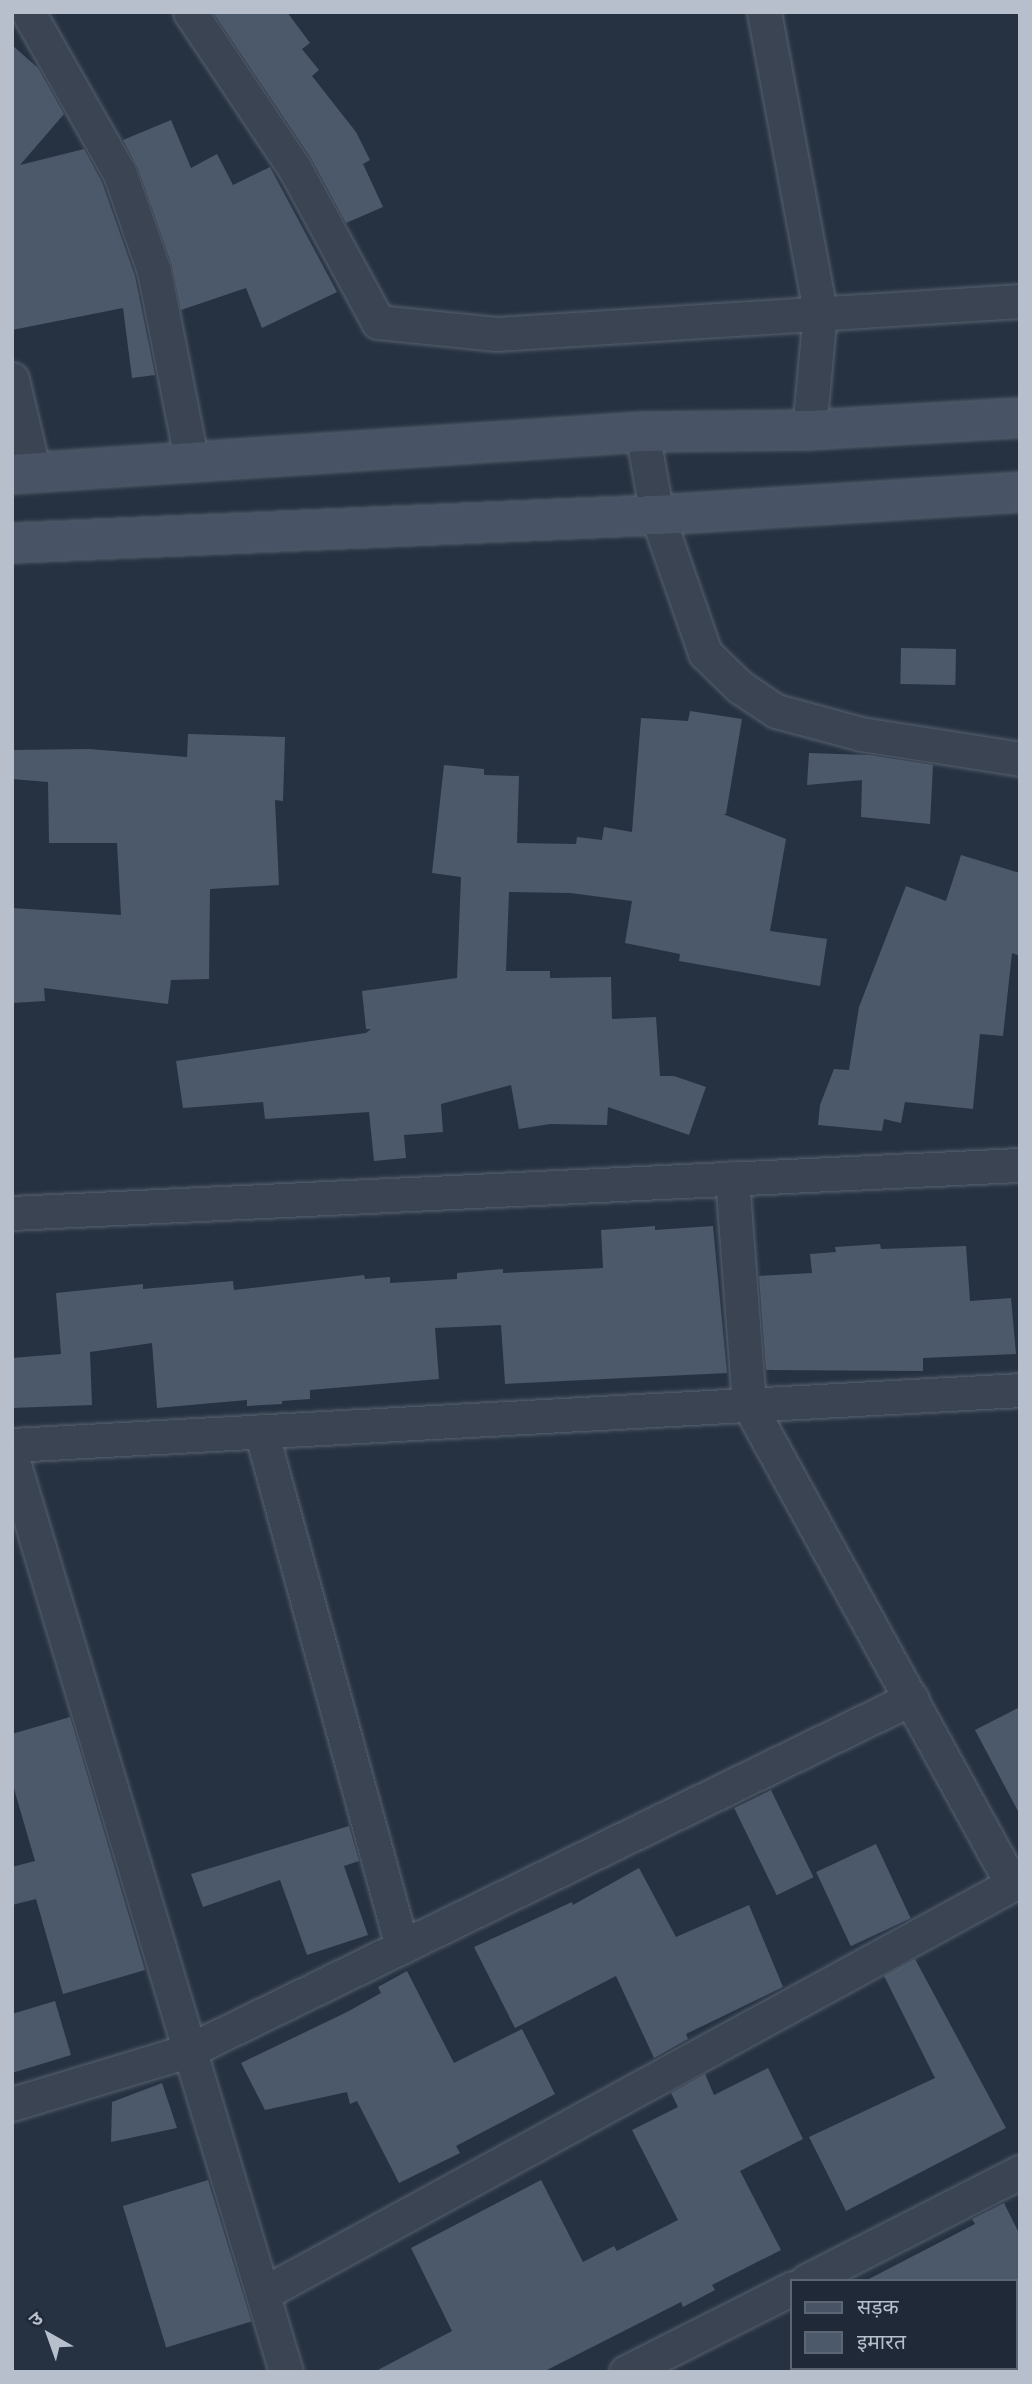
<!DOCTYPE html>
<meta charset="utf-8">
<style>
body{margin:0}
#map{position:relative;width:1032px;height:2384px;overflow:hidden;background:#263242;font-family:Mulish,"Noto Sans Devanagari",sans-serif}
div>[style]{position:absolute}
.building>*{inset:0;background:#4c596b;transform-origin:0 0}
.roads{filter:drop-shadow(0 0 2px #58626f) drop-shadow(0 0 2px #58626f)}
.minor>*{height:33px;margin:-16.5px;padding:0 16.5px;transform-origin:16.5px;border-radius:16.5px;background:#3a4452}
.secondary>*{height:38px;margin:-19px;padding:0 19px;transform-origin:19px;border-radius:19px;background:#485365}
span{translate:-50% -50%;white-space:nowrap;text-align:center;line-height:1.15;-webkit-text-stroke:5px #1f2937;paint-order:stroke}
.frame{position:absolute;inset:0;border:14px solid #b7bfcc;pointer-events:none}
.legend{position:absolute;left:790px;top:2279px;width:228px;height:91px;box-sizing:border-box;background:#1f2937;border:2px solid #5c6573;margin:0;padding:9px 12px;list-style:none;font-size:21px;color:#b7bfcc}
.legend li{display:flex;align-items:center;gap:14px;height:35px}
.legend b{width:35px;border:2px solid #5c6573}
.north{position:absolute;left:14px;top:2300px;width:70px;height:70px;-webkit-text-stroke:5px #1f2937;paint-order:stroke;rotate:320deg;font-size:19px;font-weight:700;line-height:28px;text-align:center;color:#b7bfcc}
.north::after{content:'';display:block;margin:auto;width:24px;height:32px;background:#b7bfcc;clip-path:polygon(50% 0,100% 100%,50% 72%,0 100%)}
</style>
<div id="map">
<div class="building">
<div style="clip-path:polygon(213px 12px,287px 12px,310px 43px,302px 49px,319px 70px,312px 76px,356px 132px,370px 160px,363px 164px,383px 207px,346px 223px,311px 158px)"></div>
<div style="clip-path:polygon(12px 45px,38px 68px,64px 114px,20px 165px,84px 149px,102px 182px,135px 276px,155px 375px,132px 378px,123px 308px,12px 330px)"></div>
<div style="clip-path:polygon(171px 120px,191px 168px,217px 154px,233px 185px,270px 167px,337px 292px,262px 328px,246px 288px,181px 310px,172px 265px,138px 168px,123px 140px)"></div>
<div style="left:901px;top:648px;width:55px;height:36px;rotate:1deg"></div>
<div style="clip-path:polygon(690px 711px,742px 719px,726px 814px,723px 814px,786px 839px,770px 931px,827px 939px,820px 986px,679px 961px,680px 954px,625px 943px,632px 901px,570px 893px,509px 892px,506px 971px,550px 971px,550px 978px,611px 977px,612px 1019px,656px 1017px,660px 1076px,674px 1076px,706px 1087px,689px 1135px,608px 1107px,607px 1125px,550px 1124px,519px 1129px,511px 1085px,441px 1104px,443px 1132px,404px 1135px,406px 1158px,374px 1161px,369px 1112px,265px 1119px,263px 1102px,183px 1108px,176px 1061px,366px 1033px,371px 1029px,366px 1029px,362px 991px,457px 978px,461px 877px,432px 873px,444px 765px,484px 769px,484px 775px,519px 776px,517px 843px,576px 844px,577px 837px,602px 840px,604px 827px,632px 832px,641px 718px,688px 721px)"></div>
<div style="clip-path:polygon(188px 734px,285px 737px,283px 801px,275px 800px,279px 885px,210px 889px,209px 979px,171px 980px,168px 1004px,44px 988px,45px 1001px,12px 1003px,12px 908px,121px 915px,117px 843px,49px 843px,48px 782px,12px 779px,12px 750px,89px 749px,187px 757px)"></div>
<div style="clip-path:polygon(809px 753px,869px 755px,933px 765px,930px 824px,861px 817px,862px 780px,807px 785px)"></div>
<div style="clip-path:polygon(961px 855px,1020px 873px,1020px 956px,1012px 953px,1003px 1036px,980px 1034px,973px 1109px,905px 1102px,901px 1123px,884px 1119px,882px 1131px,818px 1125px,820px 1105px,834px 1069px,849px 1070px,859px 1007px,906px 886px,946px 901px)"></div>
<div style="clip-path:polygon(655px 1226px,655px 1230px,713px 1226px,727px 1373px,505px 1384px,501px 1325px,435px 1328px,439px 1379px,310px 1390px,310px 1399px,282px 1401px,282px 1404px,247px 1406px,247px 1400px,157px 1408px,152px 1343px,90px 1352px,92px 1405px,12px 1408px,12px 1358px,61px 1354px,56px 1293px,143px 1284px,143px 1289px,233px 1281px,234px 1290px,364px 1275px,365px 1279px,390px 1277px,390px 1283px,457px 1279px,457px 1273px,503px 1269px,503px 1273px,603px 1268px,601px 1230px)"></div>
<div style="clip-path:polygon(880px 1244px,881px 1249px,966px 1246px,970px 1301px,1011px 1298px,1016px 1354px,923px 1358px,923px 1371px,766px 1370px,759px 1276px,812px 1273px,810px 1254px,836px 1252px,835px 1247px)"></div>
<div style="clip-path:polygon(1020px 1707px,1020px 1815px,975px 1730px)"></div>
<div style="clip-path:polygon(70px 1717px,145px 1970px,63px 1994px,36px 1899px,12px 1905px,12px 1867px,35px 1861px,12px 1782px,12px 1734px)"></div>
<div style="left:771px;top:1790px;width:97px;height:41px;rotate:64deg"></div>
<div style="clip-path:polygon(349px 1826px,359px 1861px,344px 1866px,368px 1935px,307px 1955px,280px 1880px,203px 1907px,191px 1874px)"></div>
<div style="left:876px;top:1844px;width:82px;height:66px;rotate:65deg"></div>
<div style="clip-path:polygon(639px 1868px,676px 1937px,749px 1905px,783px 1987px,686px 2034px,688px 2039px,654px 2058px,616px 1976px,515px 2028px,474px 1947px,572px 1902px,573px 1905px)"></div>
<div style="clip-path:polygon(915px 1959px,1006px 2128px,846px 2211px,809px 2137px,935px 2078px,884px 1976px)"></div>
<div style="clip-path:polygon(407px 1971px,454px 2063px,522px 2029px,555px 2094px,456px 2146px,460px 2153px,399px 2183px,357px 2101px,350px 2104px,347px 2092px,265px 2110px,241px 2063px,347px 2012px,381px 1993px,378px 1987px)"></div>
<div style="clip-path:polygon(55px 2001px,71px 2055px,12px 2073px,12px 2014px)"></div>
<div style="clip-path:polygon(768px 2068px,803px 2139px,740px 2171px,781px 2250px,712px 2285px,715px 2290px,683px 2307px,681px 2302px,543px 2372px,374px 2372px,452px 2331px,411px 2248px,541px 2180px,583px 2262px,614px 2246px,617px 2251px,678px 2220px,632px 2130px,678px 2107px,671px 2093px,705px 2074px,714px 2095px)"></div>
<div style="clip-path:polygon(162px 2083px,177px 2128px,111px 2142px,112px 2102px)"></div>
<div style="left:208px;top:2180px;width:148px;height:89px;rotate:73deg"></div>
<div style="clip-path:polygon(1004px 2203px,1020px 2235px,1020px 2281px,865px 2281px,975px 2224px,972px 2219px)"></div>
</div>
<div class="roads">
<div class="minor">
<div style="left:28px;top:12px;width:186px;rotate:60.4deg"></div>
<div style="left:120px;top:174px;width:103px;rotate:70.7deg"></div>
<div style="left:154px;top:271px;width:196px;rotate:78.8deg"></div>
<div style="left:190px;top:12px;width:189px;rotate:56.2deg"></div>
<div style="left:295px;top:169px;width:174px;rotate:61.5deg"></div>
<div style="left:378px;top:322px;width:119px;rotate:5.8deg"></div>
<div style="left:496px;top:334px;width:525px;rotate:-3.6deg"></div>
<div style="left:764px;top:12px;width:305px;rotate:79.4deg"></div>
<div style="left:820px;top:312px;width:119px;rotate:95.3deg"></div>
<div style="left:12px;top:379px;width:96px;rotate:76.7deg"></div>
<div style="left:642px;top:432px;width:84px;rotate:79.8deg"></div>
<div style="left:657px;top:515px;width:146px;rotate:70.8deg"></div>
<div style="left:705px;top:653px;width:49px;rotate:44.2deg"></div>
<div style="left:740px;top:687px;width:43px;rotate:33.7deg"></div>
<div style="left:776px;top:711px;width:88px;rotate:15.1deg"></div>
<div style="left:861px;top:734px;width:161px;rotate:8.9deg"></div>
<div style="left:732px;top:1178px;width:228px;rotate:85.7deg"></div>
<div style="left:749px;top:1405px;width:546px;rotate:61.23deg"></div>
<div style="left:12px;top:1213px;width:1009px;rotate:-2.73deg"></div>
<div style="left:261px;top:1431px;width:535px;rotate:74.72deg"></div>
<div style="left:12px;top:1445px;width:1009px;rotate:-3.12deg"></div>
<div style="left:12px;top:1458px;width:954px;rotate:73.31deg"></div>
<div style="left:12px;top:2104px;width:184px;rotate:-16.8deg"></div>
<div style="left:188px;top:2051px;width:805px;rotate:-25.99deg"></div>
<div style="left:806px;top:2281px;width:240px;rotate:-27deg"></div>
<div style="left:264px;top:2293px;width:861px;rotate:-28.65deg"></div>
<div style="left:626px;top:2372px;width:186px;rotate:-26.8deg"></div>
</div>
<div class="secondary">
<div style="left:12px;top:474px;width:631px;rotate:-3.81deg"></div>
<div style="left:642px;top:432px;width:167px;rotate:-0.7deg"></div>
<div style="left:809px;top:430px;width:211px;rotate:-3.3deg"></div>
<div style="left:12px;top:543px;width:646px;rotate:-2.49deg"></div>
<div style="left:657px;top:515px;width:364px;rotate:-3.6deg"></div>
</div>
</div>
<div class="frame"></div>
<ul class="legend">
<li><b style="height:9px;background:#485365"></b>सड़क</li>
<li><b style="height:19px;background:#4c596b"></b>इमारत</li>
</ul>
<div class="north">उ</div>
</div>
